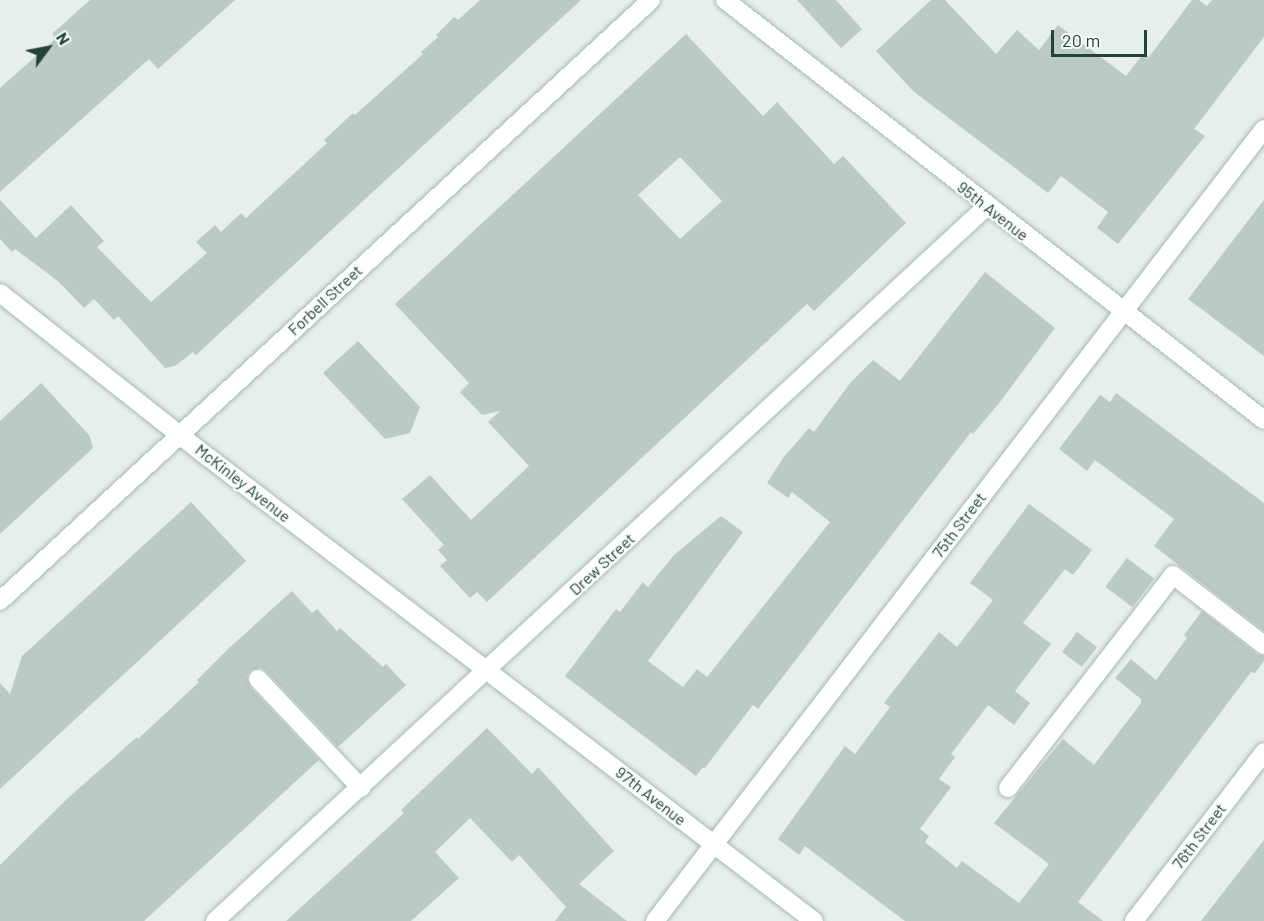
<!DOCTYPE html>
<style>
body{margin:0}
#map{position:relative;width:1264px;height:921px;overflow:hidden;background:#e6efeb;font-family:Barlow,sans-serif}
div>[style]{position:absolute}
.building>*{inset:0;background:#bbcac4;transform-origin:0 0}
.roads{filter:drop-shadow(0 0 2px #a8b8b2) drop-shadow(0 0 2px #a8b8b2)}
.minor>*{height:18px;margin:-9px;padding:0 9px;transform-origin:9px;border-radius:9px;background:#fff}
span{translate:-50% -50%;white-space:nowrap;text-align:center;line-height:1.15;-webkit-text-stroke:5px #f7fbf9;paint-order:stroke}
.street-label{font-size:16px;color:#24423a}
.north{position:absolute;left:18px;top:18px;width:60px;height:60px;-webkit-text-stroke:4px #f7fbf9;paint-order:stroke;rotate:58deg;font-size:16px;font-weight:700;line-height:24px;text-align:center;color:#24423a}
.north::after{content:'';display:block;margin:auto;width:21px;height:27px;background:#24423a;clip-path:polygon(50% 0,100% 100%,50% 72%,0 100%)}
.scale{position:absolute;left:1051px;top:30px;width:96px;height:27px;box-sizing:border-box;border:3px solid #24423a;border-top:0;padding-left:8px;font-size:18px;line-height:21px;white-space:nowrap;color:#24423a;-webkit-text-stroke:4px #f7fbf9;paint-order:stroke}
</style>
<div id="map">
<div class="building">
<div style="clip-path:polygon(90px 0,235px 0,158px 69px,149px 59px,0 192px,0 88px,54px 40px,53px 33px)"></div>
<div style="clip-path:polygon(480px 0,581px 0,196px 355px,193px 352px,175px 366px,165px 368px,118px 316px,114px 320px,94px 299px,84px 308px,59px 282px,15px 249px,12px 252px,0 239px,0 200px,36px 238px,71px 205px,104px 241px,97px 247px,151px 302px,207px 253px,196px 242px,215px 225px,221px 232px,241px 213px,246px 218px,327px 143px,324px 140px,353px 113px,355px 115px,423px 54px,421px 52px,438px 37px,436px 35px,454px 17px,458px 20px)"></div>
<div style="clip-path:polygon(797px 0,836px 0,862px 29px,841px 48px)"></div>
<div style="clip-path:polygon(931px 0,945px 0,996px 54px,1017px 30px,1039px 50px,1058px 25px,1126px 76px,1144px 53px,1149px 57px,1192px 0,1199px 0,1207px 6px,1212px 0,1264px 0,1264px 37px,1194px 129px,1205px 136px,1118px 244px,1097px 228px,1108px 212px,1061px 176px,1048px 193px,913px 91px,876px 51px)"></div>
<div style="clip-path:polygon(evenodd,686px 34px,763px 116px,777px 102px,834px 164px,843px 156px,906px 223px,814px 311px,807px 304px,487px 602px,477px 592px,470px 598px,440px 566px,447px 560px,438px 550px,444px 545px,402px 499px,430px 475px,471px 520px,529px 466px,488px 422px,500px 411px,482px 415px,460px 392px,469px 383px,395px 304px,686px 34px,680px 157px,722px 201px,680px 239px,638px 195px,680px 157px)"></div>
<div style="clip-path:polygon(1264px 200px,1264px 356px,1188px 299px)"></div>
<div style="clip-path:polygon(985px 272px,1055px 328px,1000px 402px,973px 434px,971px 432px,758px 709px,753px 705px,704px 769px,703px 767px,696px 776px,565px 676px,616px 609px,620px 612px,643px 582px,648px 587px,674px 555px,721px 516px,743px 532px,648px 661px,683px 687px,697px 669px,707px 677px,830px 522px,792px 492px,788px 498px,767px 483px,783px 458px,809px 428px,814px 432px,851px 382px,873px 360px,900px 381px)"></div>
<div style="clip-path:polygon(358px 341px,420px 407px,410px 433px,385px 439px,323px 373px)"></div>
<div style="clip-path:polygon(41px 383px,89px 435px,93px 448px,0 534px,0 421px)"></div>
<div style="clip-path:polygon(1116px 393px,1264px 503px,1264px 631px,1154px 546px,1174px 519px,1095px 460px,1087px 471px,1059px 449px,1100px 395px,1110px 402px)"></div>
<div style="clip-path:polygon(191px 502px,246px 561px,0 789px,0 683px,10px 694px,22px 656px)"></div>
<div style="clip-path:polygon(1029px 504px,1092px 550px,1073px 575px,1065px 569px,1023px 623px,1051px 644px,1015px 691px,1030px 703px,1014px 725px,988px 705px,951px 754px,955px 757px,939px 779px,951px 787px,920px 829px,929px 836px,925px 842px,957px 868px,962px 861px,1019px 903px,1049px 864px,994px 823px,1063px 739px,1094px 765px,1141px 703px,1141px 699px,1115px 678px,1131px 659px,1156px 680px,1187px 638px,1184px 635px,1202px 611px,1257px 654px,1264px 656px,1264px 661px,1255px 673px,1251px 672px,1078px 902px,1103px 921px,905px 921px,805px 846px,799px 855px,778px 839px,845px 746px,855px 754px,890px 707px,884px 703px,939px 632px,957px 647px,993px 600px,970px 583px)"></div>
<div style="left:1127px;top:558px;width:34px;height:36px;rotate:37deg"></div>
<div style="clip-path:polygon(292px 591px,312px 613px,317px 609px,337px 631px,340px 628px,383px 667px,386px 664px,406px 685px,338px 747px,266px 671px,261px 668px,251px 670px,247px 676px,250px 687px,319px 760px,144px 921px,0 921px,0 865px,68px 798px,137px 737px,138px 739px,199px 682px,197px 680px,228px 649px)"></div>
<div style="left:1077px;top:632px;width:25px;height:25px;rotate:37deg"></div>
<div style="clip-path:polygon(487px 728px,532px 774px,538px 767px,614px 851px,579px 884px,627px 921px,555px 921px,566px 907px,519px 855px,512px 862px,470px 818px,435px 852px,459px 878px,411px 921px,286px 921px,404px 813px,401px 810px)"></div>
<div style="clip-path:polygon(1264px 840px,1264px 921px,1201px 921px,1218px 899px)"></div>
</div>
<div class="roads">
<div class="minor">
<div style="left:725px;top:0;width:683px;rotate:37.93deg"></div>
<div style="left:0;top:293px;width:265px;rotate:38.3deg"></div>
<div style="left:208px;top:457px;width:763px;rotate:37.44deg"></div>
<div style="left:0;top:601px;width:886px;rotate:-42.71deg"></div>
<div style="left:258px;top:679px;width:150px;rotate:46.6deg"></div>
<div style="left:1008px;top:788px;width:269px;rotate:-52.2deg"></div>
<div style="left:1173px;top:575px;width:115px;rotate:37.6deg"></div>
<div style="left:215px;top:921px;width:1052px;rotate:-42.8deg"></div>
<div style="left:655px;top:921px;width:999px;rotate:-52.44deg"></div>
<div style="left:1134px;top:921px;width:213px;rotate:-52.4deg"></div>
</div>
</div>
<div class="street-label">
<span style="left:993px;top:211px;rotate:38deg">95th Avenue</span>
<span style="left:325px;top:300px;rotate:-43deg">Forbell Street</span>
<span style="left:243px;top:483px;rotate:38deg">McKinley Avenue</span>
<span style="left:959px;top:525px;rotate:-53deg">75th Street</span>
<span style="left:602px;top:564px;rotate:-43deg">Drew Street</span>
<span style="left:651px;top:796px;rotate:38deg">97th Avenue</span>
<span style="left:1199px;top:836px;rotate:-53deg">76th Street</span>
</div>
<div class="north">N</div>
<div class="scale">20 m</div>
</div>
